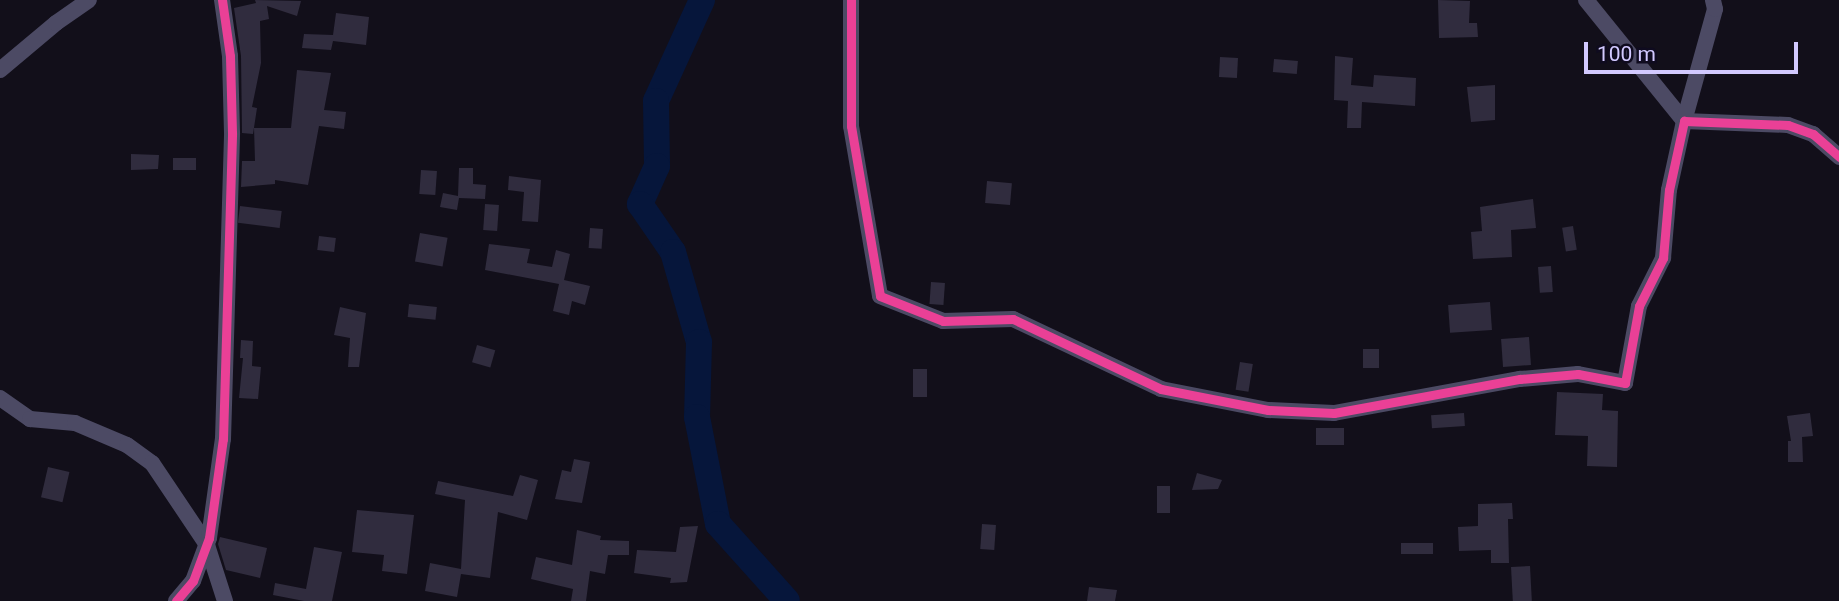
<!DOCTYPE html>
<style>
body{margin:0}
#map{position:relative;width:1839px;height:601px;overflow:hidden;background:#120f1a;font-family:Roboto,sans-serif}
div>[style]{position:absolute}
.river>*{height:26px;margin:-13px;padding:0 13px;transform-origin:13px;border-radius:13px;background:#06163b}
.building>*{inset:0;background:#302c3e;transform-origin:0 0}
.street>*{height:16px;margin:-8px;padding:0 8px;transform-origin:8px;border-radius:8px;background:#4c4a64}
.cycleway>*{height:9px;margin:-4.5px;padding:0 4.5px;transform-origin:4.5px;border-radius:4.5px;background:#ea4096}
span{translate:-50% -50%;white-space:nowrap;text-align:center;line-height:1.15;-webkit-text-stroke:5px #0f0b1f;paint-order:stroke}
.scale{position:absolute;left:1584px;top:42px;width:214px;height:32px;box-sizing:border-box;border:4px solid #d2c9ff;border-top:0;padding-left:9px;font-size:21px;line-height:24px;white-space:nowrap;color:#d2c9ff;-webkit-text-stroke:5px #0f0b1f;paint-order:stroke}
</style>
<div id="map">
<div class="river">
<div style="left:702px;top:0;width:111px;rotate:114.5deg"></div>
<div style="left:656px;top:101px;width:65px;rotate:89.1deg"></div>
<div style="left:657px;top:166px;width:42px;rotate:114.1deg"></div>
<div style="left:640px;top:204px;width:58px;rotate:55.5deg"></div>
<div style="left:673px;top:252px;width:94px;rotate:73.9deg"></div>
<div style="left:699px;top:342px;width:75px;rotate:91.5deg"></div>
<div style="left:697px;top:417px;width:109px;rotate:78.9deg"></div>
<div style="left:718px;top:524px;width:103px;rotate:48.1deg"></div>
</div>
<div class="building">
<div style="clip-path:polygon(255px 0,301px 1px,297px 16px,267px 6px,269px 19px,260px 21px,261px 63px,252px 107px,257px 108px,253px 134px,242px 133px,241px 56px,234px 8px,256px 3px)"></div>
<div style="clip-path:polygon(1438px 0,1470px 1px,1469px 23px,1477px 23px,1478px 37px,1439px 38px)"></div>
<div style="clip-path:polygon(336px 13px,369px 17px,366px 45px,333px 41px,331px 50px,302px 48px,304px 34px,333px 35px)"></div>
<div style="clip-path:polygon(1335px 56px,1353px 58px,1351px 85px,1373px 87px,1374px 75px,1416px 78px,1415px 106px,1362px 102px,1361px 128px,1347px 128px,1348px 101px,1334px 100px)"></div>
<div style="left:1220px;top:57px;width:18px;height:20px;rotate:3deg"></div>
<div style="left:1274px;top:59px;width:24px;height:13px;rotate:5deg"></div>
<div style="clip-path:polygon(297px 70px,331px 73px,324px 110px,346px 112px,344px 129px,319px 126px,308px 185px,275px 180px,275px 184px,241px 187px,242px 161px,255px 161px,254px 128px,291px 128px)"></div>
<div style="clip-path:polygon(1495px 85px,1495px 120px,1471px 122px,1467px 87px)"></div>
<div style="clip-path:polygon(131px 154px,159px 155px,158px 169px,131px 170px)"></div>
<div style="left:173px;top:158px;width:23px;height:12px"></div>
<div style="clip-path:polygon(459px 168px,473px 168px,473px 184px,486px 185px,485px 199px,459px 198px,457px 210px,440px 207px,443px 193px,458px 196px)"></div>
<div style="left:421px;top:170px;width:16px;height:24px;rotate:4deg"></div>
<div style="clip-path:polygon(509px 176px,541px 180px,538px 222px,522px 221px,524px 192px,508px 190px)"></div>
<div style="left:987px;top:181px;width:25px;height:22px;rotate:5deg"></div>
<div style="clip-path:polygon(1533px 199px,1536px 228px,1511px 230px,1512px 257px,1473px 259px,1471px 232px,1482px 231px,1480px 207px)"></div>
<div style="left:485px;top:204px;width:14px;height:26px;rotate:4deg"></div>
<div style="left:240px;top:206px;width:42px;height:17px;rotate:7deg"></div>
<div style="left:1573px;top:226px;width:24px;height:11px;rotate:81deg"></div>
<div style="left:590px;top:228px;width:13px;height:20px;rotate:4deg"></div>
<div style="left:420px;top:233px;width:28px;height:29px;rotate:10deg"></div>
<div style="left:319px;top:236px;width:17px;height:14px;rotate:7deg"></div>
<div style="clip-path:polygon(489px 244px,530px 249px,527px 263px,552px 267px,556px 250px,570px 254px,564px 280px,590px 286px,585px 305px,572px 301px,569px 315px,553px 311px,559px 284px,485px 270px)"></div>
<div style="left:1551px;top:266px;width:26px;height:13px;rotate:86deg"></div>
<div style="left:931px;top:282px;width:14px;height:22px;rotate:4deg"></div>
<div style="left:1490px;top:302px;width:28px;height:42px;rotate:86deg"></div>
<div style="left:409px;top:304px;width:28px;height:13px;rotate:6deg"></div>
<div style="clip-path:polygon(340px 307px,366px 313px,359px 367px,348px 367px,350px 338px,334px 335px)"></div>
<div style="left:1529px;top:337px;width:28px;height:28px;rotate:86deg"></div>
<div style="clip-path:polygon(241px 340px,253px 341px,252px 366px,261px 367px,258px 399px,239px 398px,243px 358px,240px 358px)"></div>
<div style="left:477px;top:345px;width:19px;height:18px;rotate:16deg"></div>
<div style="left:1379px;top:349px;width:19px;height:16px;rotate:90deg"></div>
<div style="left:1240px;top:362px;width:13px;height:28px;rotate:9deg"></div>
<div style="left:913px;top:369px;width:14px;height:28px"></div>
<div style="clip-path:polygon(1557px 392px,1603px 394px,1602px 410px,1618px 411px,1617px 467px,1587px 466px,1588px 436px,1555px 435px)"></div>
<div style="left:1464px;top:413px;width:13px;height:33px;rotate:86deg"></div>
<div style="clip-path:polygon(1810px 413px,1813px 436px,1802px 437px,1803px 462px,1788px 462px,1788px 441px,1791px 441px,1787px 416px)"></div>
<div style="left:1316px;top:428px;width:28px;height:17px"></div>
<div style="clip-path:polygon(574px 459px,590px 462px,582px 503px,555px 499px,562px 470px,571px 472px)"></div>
<div style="left:48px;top:467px;width:22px;height:31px;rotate:13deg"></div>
<div style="clip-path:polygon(1197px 473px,1222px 480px,1218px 489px,1192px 490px)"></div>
<div style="clip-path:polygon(520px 475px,538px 480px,527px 520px,498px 512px,490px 578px,461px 574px,457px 597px,425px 591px,430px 563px,461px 569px,465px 500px,435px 494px,438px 481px,513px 496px)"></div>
<div style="left:1157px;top:486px;width:13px;height:27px"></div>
<div style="clip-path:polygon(1512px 503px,1513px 519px,1508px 519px,1509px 563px,1491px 563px,1491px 550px,1459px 551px,1458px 527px,1478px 526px,1478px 504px)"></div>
<div style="clip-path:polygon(357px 510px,414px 515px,407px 574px,382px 571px,384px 555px,352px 552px)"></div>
<div style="left:982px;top:524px;width:14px;height:25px;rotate:4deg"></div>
<div style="clip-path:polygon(698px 526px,687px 582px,670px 583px,671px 578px,634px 573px,637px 550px,676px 552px,680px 527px)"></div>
<div style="clip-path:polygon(577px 530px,601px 536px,600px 540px,629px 541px,629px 555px,608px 555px,605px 574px,590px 571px,586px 601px,571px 601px,573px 589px,531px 579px,536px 557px,572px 565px)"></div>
<div style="clip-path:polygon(220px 537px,267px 548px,260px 578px,226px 570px,218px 544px)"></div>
<div style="left:1401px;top:543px;width:32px;height:11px"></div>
<div style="clip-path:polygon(314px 547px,342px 552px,332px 601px,304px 601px,273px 595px,275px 583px,306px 589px)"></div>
<div style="left:1530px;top:566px;width:35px;height:19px;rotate:87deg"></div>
<div style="clip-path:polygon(1089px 587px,1117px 590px,1115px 601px,1087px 601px)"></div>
</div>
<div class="street">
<div style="left:851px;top:0;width:126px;rotate:90deg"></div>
<div style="left:851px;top:126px;width:172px;rotate:80.3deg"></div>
<div style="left:880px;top:296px;width:68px;rotate:21.6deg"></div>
<div style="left:943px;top:321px;width:70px;rotate:-1.6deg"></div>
<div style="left:1013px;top:319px;width:164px;rotate:25.3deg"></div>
<div style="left:1161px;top:389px;width:109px;rotate:11.1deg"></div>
<div style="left:1268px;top:410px;width:66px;rotate:2.6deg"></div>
<div style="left:1334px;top:413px;width:189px;rotate:-10.4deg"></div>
<div style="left:1520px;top:379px;width:58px;rotate:-4.9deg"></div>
<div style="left:1578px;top:374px;width:48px;rotate:10.8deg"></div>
<div style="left:1625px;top:383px;width:78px;rotate:-79.7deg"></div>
<div style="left:1639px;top:306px;width:54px;rotate:-63.4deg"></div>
<div style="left:1663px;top:258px;width:68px;rotate:-85deg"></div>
<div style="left:1669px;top:190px;width:71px;rotate:-77.7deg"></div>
<div style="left:1684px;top:121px;width:104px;rotate:2.2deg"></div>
<div style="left:1788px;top:125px;width:27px;rotate:20deg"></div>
<div style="left:1813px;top:134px;width:35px;rotate:41deg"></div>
<div style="left:1586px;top:0;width:156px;rotate:51deg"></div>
<div style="left:0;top:70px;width:73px;rotate:-40deg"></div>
<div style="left:56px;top:23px;width:40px;rotate:-34.9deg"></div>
<div style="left:1684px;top:121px;width:116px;rotate:-74.5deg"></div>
<div style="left:1715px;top:9px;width:9px;rotate:-103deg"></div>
<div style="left:0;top:398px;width:37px;rotate:35deg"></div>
<div style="left:30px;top:419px;width:45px;rotate:5.1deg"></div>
<div style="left:75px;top:423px;width:56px;rotate:22.9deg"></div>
<div style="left:127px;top:445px;width:31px;rotate:36deg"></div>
<div style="left:152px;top:463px;width:99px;rotate:56.1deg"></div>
<div style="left:207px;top:545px;width:59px;rotate:72.2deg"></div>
<div style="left:176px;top:601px;width:26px;rotate:-50deg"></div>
<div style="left:193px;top:581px;width:46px;rotate:-69.6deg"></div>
<div style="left:209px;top:538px;width:100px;rotate:-82deg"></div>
<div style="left:223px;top:439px;width:306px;rotate:-88.3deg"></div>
<div style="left:232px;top:133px;width:77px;rotate:-91.5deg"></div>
<div style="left:230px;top:56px;width:57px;rotate:-98.1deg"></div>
</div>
<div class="cycleway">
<div style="left:851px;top:0;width:126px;rotate:90deg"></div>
<div style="left:851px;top:126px;width:172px;rotate:80.3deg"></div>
<div style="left:880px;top:296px;width:68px;rotate:21.6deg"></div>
<div style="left:943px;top:321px;width:70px;rotate:-1.6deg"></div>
<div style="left:1013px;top:319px;width:164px;rotate:25.3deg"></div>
<div style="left:1161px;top:389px;width:109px;rotate:11.1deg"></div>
<div style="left:1268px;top:410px;width:66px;rotate:2.6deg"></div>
<div style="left:1334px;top:413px;width:189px;rotate:-10.4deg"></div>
<div style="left:1520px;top:379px;width:58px;rotate:-4.9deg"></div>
<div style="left:1578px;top:374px;width:48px;rotate:10.8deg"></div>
<div style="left:1625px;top:383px;width:78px;rotate:-79.7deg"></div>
<div style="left:1639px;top:306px;width:54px;rotate:-63.4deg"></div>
<div style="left:1663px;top:258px;width:68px;rotate:-85deg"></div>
<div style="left:1669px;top:190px;width:71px;rotate:-77.7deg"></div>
<div style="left:1684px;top:121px;width:104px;rotate:2.2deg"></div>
<div style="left:1788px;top:125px;width:27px;rotate:20deg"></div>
<div style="left:1813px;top:134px;width:35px;rotate:41deg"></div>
<div style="left:176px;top:601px;width:26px;rotate:-50deg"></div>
<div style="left:193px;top:581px;width:46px;rotate:-69.6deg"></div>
<div style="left:209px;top:538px;width:100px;rotate:-82deg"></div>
<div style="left:223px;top:439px;width:306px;rotate:-88.3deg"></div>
<div style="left:232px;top:133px;width:77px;rotate:-91.5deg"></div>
<div style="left:230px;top:56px;width:57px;rotate:-98.1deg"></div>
</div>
<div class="scale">100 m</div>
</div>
